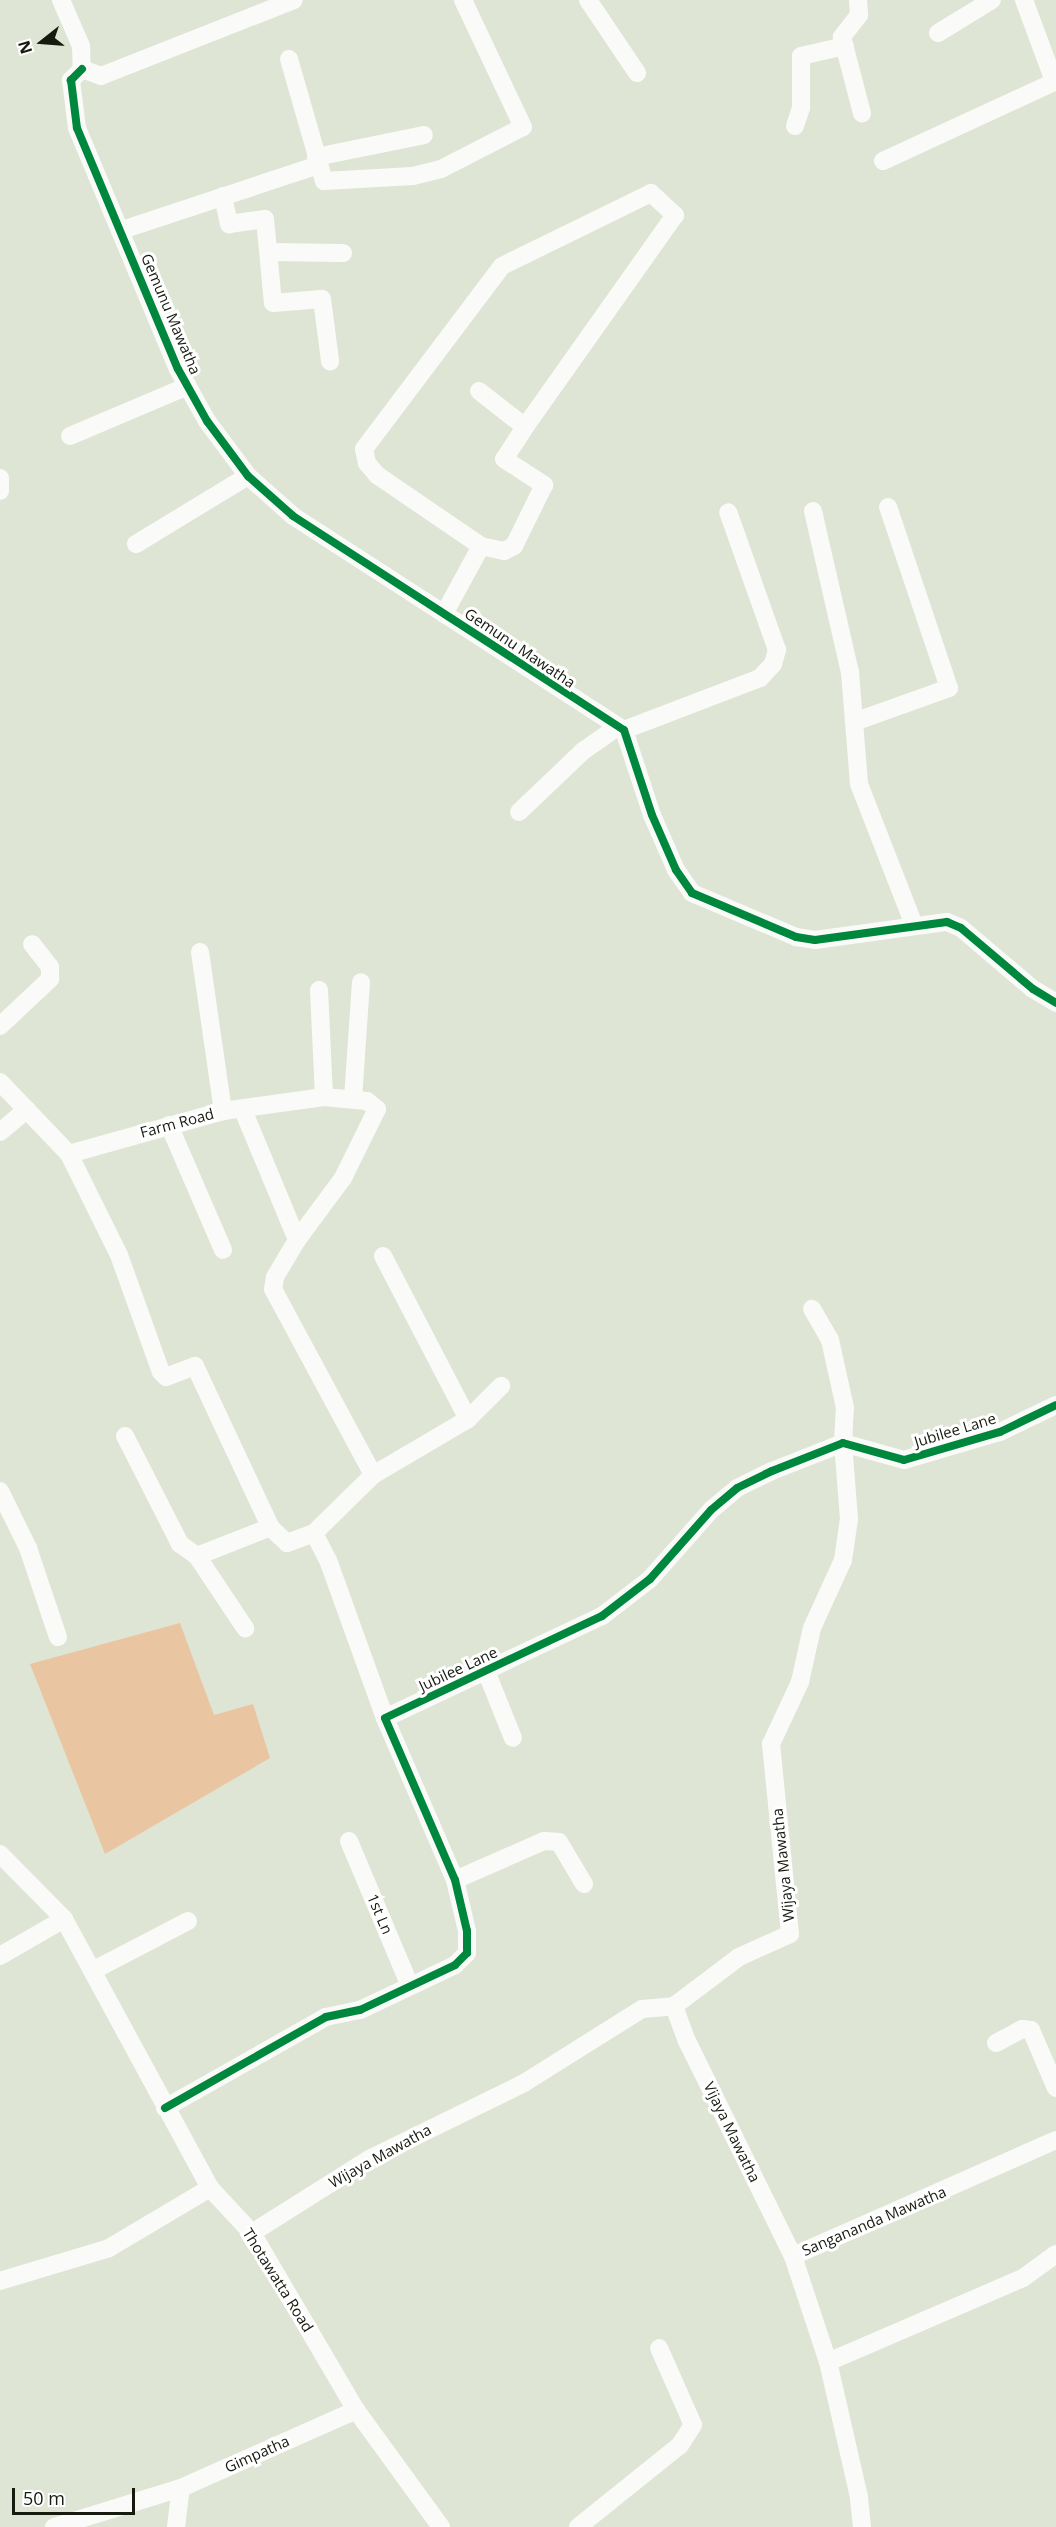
<!DOCTYPE html>
<style>
body{margin:0}
#map{position:relative;width:1056px;height:2527px;overflow:hidden;background:#dfe5d4;font-family:"Open Sans",sans-serif}
div>[style]{position:absolute}
.green>*{inset:0;background:#e9c6a1}
.street>*{height:18px;margin:-9px;padding:0 9px;transform-origin:9px;border-radius:9px;background:#fafbf9}
.cycleway>*{height:8px;margin:-4px;padding:0 4px;transform-origin:4px;border-radius:4px;background:#00873e}
span{translate:-50% -50%;white-space:nowrap;text-align:center;line-height:1.15;-webkit-text-stroke:6px #fff;paint-order:stroke}
.street-label{font-size:15px;color:#161a0f}
.north{position:absolute;left:12px;top:12px;width:60px;height:60px;-webkit-text-stroke:4px #fff;paint-order:stroke;rotate:253deg;font-size:16px;font-weight:700;line-height:24px;text-align:center;color:#161a0f}
.north::after{content:'';display:block;margin:auto;width:21px;height:27px;background:#161a0f;clip-path:polygon(50% 0,100% 100%,50% 72%,0 100%)}
.scale{position:absolute;left:12px;top:2488px;width:123px;height:27px;box-sizing:border-box;border:3px solid #161a0f;border-top:0;padding-left:8px;font-size:18px;line-height:21px;white-space:nowrap;color:#161a0f;-webkit-text-stroke:4px #fff;paint-order:stroke}
</style>
<div id="map">
<div class="green">
<div style="clip-path:polygon(180px 1623px,214px 1715px,253px 1704px,270px 1758px,105px 1854px,30px 1664px)"></div>
</div>
<div class="street">
<div style="left:61px;top:0;width:50px;rotate:66.5deg"></div>
<div style="left:81px;top:46px;width:23px;rotate:88deg"></div>
<div style="left:82px;top:69px;width:20px;rotate:20deg"></div>
<div style="left:101px;top:76px;width:207px;rotate:-21.5deg"></div>
<div style="left:588px;top:0;width:88px;rotate:56.1deg"></div>
<div style="left:858px;top:0;width:15px;rotate:86deg"></div>
<div style="left:859px;top:15px;width:28px;rotate:128deg"></div>
<div style="left:842px;top:37px;width:79px;rotate:75.3deg"></div>
<div style="left:1024px;top:0;width:86px;rotate:69.7deg"></div>
<div style="left:938px;top:33px;width:63px;rotate:-31.4deg"></div>
<div style="left:289px;top:59px;width:127px;rotate:74deg"></div>
<div style="left:324px;top:181px;width:89px;rotate:-3.2deg"></div>
<div style="left:413px;top:176px;width:29px;rotate:-14deg"></div>
<div style="left:441px;top:169px;width:92px;rotate:-27.1deg"></div>
<div style="left:523px;top:127px;width:140px;rotate:-115.3deg"></div>
<div style="left:82px;top:69px;width:16px;rotate:135deg"></div>
<div style="left:71px;top:80px;width:48px;rotate:82.9deg"></div>
<div style="left:77px;top:128px;width:261px;rotate:67.3deg"></div>
<div style="left:178px;top:369px;width:60px;rotate:60.9deg"></div>
<div style="left:207px;top:421px;width:69px;rotate:53.3deg"></div>
<div style="left:248px;top:476px;width:60px;rotate:41.6deg"></div>
<div style="left:293px;top:516px;width:394px;rotate:32.9deg"></div>
<div style="left:624px;top:730px;width:89px;rotate:71.8deg"></div>
<div style="left:652px;top:815px;width:60px;rotate:66.4deg"></div>
<div style="left:676px;top:870px;width:28px;rotate:55deg"></div>
<div style="left:692px;top:893px;width:113px;rotate:22.9deg"></div>
<div style="left:796px;top:937px;width:19px;rotate:9deg"></div>
<div style="left:815px;top:940px;width:133px;rotate:-7.8deg"></div>
<div style="left:947px;top:922px;width:15px;rotate:23deg"></div>
<div style="left:961px;top:928px;width:94px;rotate:40.3deg"></div>
<div style="left:1033px;top:989px;width:27px;rotate:31deg"></div>
<div style="left:795px;top:126px;width:19px;rotate:-72deg"></div>
<div style="left:801px;top:108px;width:52px;rotate:-90deg"></div>
<div style="left:801px;top:56px;width:45px;rotate:-12.8deg"></div>
<div style="left:316px;top:157px;width:110px;rotate:-11.5deg"></div>
<div style="left:883px;top:161px;width:191px;rotate:-24.8deg"></div>
<div style="left:223px;top:196px;width:29px;rotate:78deg"></div>
<div style="left:229px;top:224px;width:36px;rotate:-8deg"></div>
<div style="left:265px;top:219px;width:84px;rotate:84.6deg"></div>
<div style="left:273px;top:303px;width:49px;rotate:-4.7deg"></div>
<div style="left:322px;top:299px;width:63px;rotate:82.6deg"></div>
<div style="left:122px;top:230px;width:207px;rotate:-18.3deg"></div>
<div style="left:270px;top:252px;width:73px;rotate:0.8deg"></div>
<div style="left:479px;top:391px;width:58px;rotate:38deg"></div>
<div style="left:525px;top:427px;width:38px;rotate:123deg"></div>
<div style="left:504px;top:459px;width:48px;rotate:33deg"></div>
<div style="left:544px;top:485px;width:68px;rotate:116.2deg"></div>
<div style="left:514px;top:546px;width:11px;rotate:153deg"></div>
<div style="left:504px;top:551px;width:24px;rotate:-168deg"></div>
<div style="left:481px;top:546px;width:126px;rotate:-145.7deg"></div>
<div style="left:377px;top:475px;width:16px;rotate:-130deg"></div>
<div style="left:367px;top:463px;width:14px;rotate:-102deg"></div>
<div style="left:364px;top:449px;width:229px;rotate:-53deg"></div>
<div style="left:502px;top:266px;width:166px;rotate:-26.1deg"></div>
<div style="left:651px;top:193px;width:33px;rotate:43deg"></div>
<div style="left:675px;top:215px;width:260px;rotate:125.3deg"></div>
<div style="left:70px;top:436px;width:128px;rotate:-23deg"></div>
<div style="left:0;top:478px;width:13px;rotate:90deg"></div>
<div style="left:813px;top:511px;width:165px;rotate:77.1deg"></div>
<div style="left:850px;top:672px;width:112px;rotate:85.4deg"></div>
<div style="left:859px;top:784px;width:151px;rotate:68.7deg"></div>
<div style="left:136px;top:544px;width:131px;rotate:-31.3deg"></div>
<div style="left:444px;top:614px;width:77px;rotate:-61.4deg"></div>
<div style="left:854px;top:722px;width:101px;rotate:-19.7deg"></div>
<div style="left:949px;top:688px;width:191px;rotate:-108.6deg"></div>
<div style="left:624px;top:730px;width:146px;rotate:-20.9deg"></div>
<div style="left:760px;top:678px;width:19px;rotate:-47deg"></div>
<div style="left:773px;top:664px;width:15px;rotate:-74deg"></div>
<div style="left:777px;top:650px;width:146px;rotate:-109.5deg"></div>
<div style="left:519px;top:812px;width:88px;rotate:-43.6deg"></div>
<div style="left:583px;top:751px;width:40px;rotate:-34.9deg"></div>
<div style="left:200px;top:952px;width:161px;rotate:81.8deg"></div>
<div style="left:319px;top:990px;width:107px;rotate:87.3deg"></div>
<div style="left:0;top:1026px;width:69px;rotate:-43.2deg"></div>
<div style="left:50px;top:979px;width:12px;rotate:-90deg"></div>
<div style="left:50px;top:967px;width:29px;rotate:-128deg"></div>
<div style="left:0;top:1082px;width:100px;rotate:46.2deg"></div>
<div style="left:69px;top:1154px;width:113px;rotate:63.7deg"></div>
<div style="left:119px;top:1255px;width:124px;rotate:70.3deg"></div>
<div style="left:161px;top:1372px;width:7px;rotate:45deg"></div>
<div style="left:166px;top:1377px;width:31px;rotate:-21deg"></div>
<div style="left:195px;top:1366px;width:179px;rotate:64.9deg"></div>
<div style="left:271px;top:1528px;width:22px;rotate:43deg"></div>
<div style="left:287px;top:1543px;width:29px;rotate:-20deg"></div>
<div style="left:314px;top:1533px;width:30px;rotate:63deg"></div>
<div style="left:328px;top:1560px;width:168px;rotate:70.2deg"></div>
<div style="left:353px;top:1099px;width:117px;rotate:-86.1deg"></div>
<div style="left:243px;top:1110px;width:141px;rotate:67.4deg"></div>
<div style="left:169px;top:1125px;width:136px;rotate:66.6deg"></div>
<div style="left:0;top:1132px;width:35px;rotate:-40deg"></div>
<div style="left:69px;top:1154px;width:160px;rotate:-15.6deg"></div>
<div style="left:223px;top:1111px;width:102px;rotate:-7.9deg"></div>
<div style="left:324px;top:1097px;width:43px;rotate:5.3deg"></div>
<div style="left:367px;top:1101px;width:13px;rotate:39deg"></div>
<div style="left:377px;top:1109px;width:77px;rotate:116.2deg"></div>
<div style="left:343px;top:1178px;width:77px;rotate:126.6deg"></div>
<div style="left:297px;top:1240px;width:43px;rotate:120.7deg"></div>
<div style="left:275px;top:1277px;width:12px;rotate:99deg"></div>
<div style="left:273px;top:1289px;width:211px;rotate:61.7deg"></div>
<div style="left:383px;top:1256px;width:184px;rotate:62.5deg"></div>
<div style="left:125px;top:1436px;width:121px;rotate:63deg"></div>
<div style="left:180px;top:1544px;width:21px;rotate:35deg"></div>
<div style="left:197px;top:1556px;width:87px;rotate:56.3deg"></div>
<div style="left:0;top:1491px;width:64px;rotate:63.8deg"></div>
<div style="left:28px;top:1548px;width:94px;rotate:71.4deg"></div>
<div style="left:314px;top:1533px;width:83px;rotate:-44.5deg"></div>
<div style="left:373px;top:1475px;width:110px;rotate:-30.5deg"></div>
<div style="left:468px;top:1419px;width:47px;rotate:-45deg"></div>
<div style="left:197px;top:1556px;width:79px;rotate:-21.4deg"></div>
<div style="left:486px;top:1671px;width:72px;rotate:68.1deg"></div>
<div style="left:349px;top:1841px;width:157px;rotate:67.2deg"></div>
<div style="left:0;top:1854px;width:91px;rotate:45.4deg"></div>
<div style="left:64px;top:1919px;width:306px;rotate:61.5deg"></div>
<div style="left:210px;top:2188px;width:62px;rotate:47deg"></div>
<div style="left:252px;top:2233px;width:205px;rotate:59.6deg"></div>
<div style="left:356px;top:2410px;width:145px;rotate:54deg"></div>
<div style="left:455px;top:1880px;width:97px;rotate:-23.7deg"></div>
<div style="left:544px;top:1841px;width:15px;rotate:4deg"></div>
<div style="left:559px;top:1842px;width:49px;rotate:59.2deg"></div>
<div style="left:0;top:1956px;width:74px;rotate:-30deg"></div>
<div style="left:94px;top:1970px;width:106px;rotate:-27.5deg"></div>
<div style="left:674px;top:2006px;width:37px;rotate:70deg"></div>
<div style="left:687px;top:2041px;width:240px;rotate:63.8deg"></div>
<div style="left:996px;top:2043px;width:30px;rotate:-28deg"></div>
<div style="left:1022px;top:2029px;width:9px;rotate:6deg"></div>
<div style="left:1031px;top:2030px;width:63px;rotate:66.7deg"></div>
<div style="left:165px;top:2108px;width:185px;rotate:-29.5deg"></div>
<div style="left:326px;top:2017px;width:35px;rotate:-12deg"></div>
<div style="left:360px;top:2010px;width:105px;rotate:-25.3deg"></div>
<div style="left:455px;top:1965px;width:17px;rotate:-45deg"></div>
<div style="left:467px;top:1953px;width:22px;rotate:-90deg"></div>
<div style="left:467px;top:1931px;width:52px;rotate:-103.2deg"></div>
<div style="left:455px;top:1880px;width:176px;rotate:-113.4deg"></div>
<div style="left:385px;top:1718px;width:240px;rotate:-25.2deg"></div>
<div style="left:602px;top:1616px;width:61px;rotate:-37.6deg"></div>
<div style="left:650px;top:1579px;width:92px;rotate:-48.5deg"></div>
<div style="left:711px;top:1510px;width:34px;rotate:-40deg"></div>
<div style="left:737px;top:1488px;width:39px;rotate:-26deg"></div>
<div style="left:772px;top:1471px;width:76px;rotate:-21.5deg"></div>
<div style="left:843px;top:1443px;width:63px;rotate:15.6deg"></div>
<div style="left:904px;top:1460px;width:100px;rotate:-16.3deg"></div>
<div style="left:1000px;top:1432px;width:62px;rotate:-25.7deg"></div>
<div style="left:252px;top:2233px;width:138px;rotate:-32.3deg"></div>
<div style="left:369px;top:2159px;width:173px;rotate:-26.1deg"></div>
<div style="left:524px;top:2083px;width:139px;rotate:-32.1deg"></div>
<div style="left:642px;top:2009px;width:32px;rotate:-5deg"></div>
<div style="left:674px;top:2006px;width:81px;rotate:-37deg"></div>
<div style="left:739px;top:1957px;width:56px;rotate:-24.3deg"></div>
<div style="left:790px;top:1934px;width:191px;rotate:-95.7deg"></div>
<div style="left:771px;top:1744px;width:68px;rotate:-64.9deg"></div>
<div style="left:800px;top:1682px;width:55px;rotate:-77.5deg"></div>
<div style="left:812px;top:1628px;width:75px;rotate:-65.5deg"></div>
<div style="left:843px;top:1560px;width:41px;rotate:-81.7deg"></div>
<div style="left:849px;top:1519px;width:76px;rotate:-94.5deg"></div>
<div style="left:843px;top:1443px;width:35px;rotate:-87deg"></div>
<div style="left:845px;top:1408px;width:70px;rotate:-102.4deg"></div>
<div style="left:830px;top:1340px;width:36px;rotate:-120deg"></div>
<div style="left:0;top:2281px;width:114px;rotate:-16.8deg"></div>
<div style="left:109px;top:2248px;width:117px;rotate:-30.7deg"></div>
<div style="left:828px;top:2362px;width:212px;rotate:-23.3deg"></div>
<div style="left:1023px;top:2278px;width:41px;rotate:-36deg"></div>
<div style="left:54px;top:2527px;width:133px;rotate:-17.1deg"></div>
<div style="left:181px;top:2488px;width:192px;rotate:-24deg"></div>
<div style="left:176px;top:2527px;width:39px;rotate:-83deg"></div>
<div style="left:578px;top:2527px;width:131px;rotate:-38.8deg"></div>
<div style="left:680px;top:2445px;width:24px;rotate:-57deg"></div>
<div style="left:693px;top:2425px;width:84px;rotate:-113.8deg"></div>
<div style="left:862px;top:2527px;width:30px;rotate:-96deg"></div>
<div style="left:859px;top:2497px;width:139px;rotate:-102.9deg"></div>
<div style="left:828px;top:2362px;width:112px;rotate:-108.3deg"></div>
<div style="left:793px;top:2256px;width:287px;rotate:-23.8deg"></div>
</div>
<div class="cycleway">
<div style="left:82px;top:69px;width:16px;rotate:135deg"></div>
<div style="left:71px;top:80px;width:48px;rotate:82.9deg"></div>
<div style="left:77px;top:128px;width:261px;rotate:67.3deg"></div>
<div style="left:178px;top:369px;width:60px;rotate:60.9deg"></div>
<div style="left:207px;top:421px;width:69px;rotate:53.3deg"></div>
<div style="left:248px;top:476px;width:60px;rotate:41.6deg"></div>
<div style="left:293px;top:516px;width:394px;rotate:32.9deg"></div>
<div style="left:624px;top:730px;width:89px;rotate:71.8deg"></div>
<div style="left:652px;top:815px;width:60px;rotate:66.4deg"></div>
<div style="left:676px;top:870px;width:28px;rotate:55deg"></div>
<div style="left:692px;top:893px;width:113px;rotate:22.9deg"></div>
<div style="left:796px;top:937px;width:19px;rotate:9deg"></div>
<div style="left:815px;top:940px;width:133px;rotate:-7.8deg"></div>
<div style="left:947px;top:922px;width:15px;rotate:23deg"></div>
<div style="left:961px;top:928px;width:94px;rotate:40.3deg"></div>
<div style="left:1033px;top:989px;width:27px;rotate:31deg"></div>
<div style="left:165px;top:2108px;width:185px;rotate:-29.5deg"></div>
<div style="left:326px;top:2017px;width:35px;rotate:-12deg"></div>
<div style="left:360px;top:2010px;width:105px;rotate:-25.3deg"></div>
<div style="left:455px;top:1965px;width:17px;rotate:-45deg"></div>
<div style="left:467px;top:1953px;width:22px;rotate:-90deg"></div>
<div style="left:467px;top:1931px;width:52px;rotate:-103.2deg"></div>
<div style="left:455px;top:1880px;width:176px;rotate:-113.4deg"></div>
<div style="left:385px;top:1718px;width:240px;rotate:-25.2deg"></div>
<div style="left:602px;top:1616px;width:61px;rotate:-37.6deg"></div>
<div style="left:650px;top:1579px;width:92px;rotate:-48.5deg"></div>
<div style="left:711px;top:1510px;width:34px;rotate:-40deg"></div>
<div style="left:737px;top:1488px;width:39px;rotate:-26deg"></div>
<div style="left:772px;top:1471px;width:76px;rotate:-21.5deg"></div>
<div style="left:843px;top:1443px;width:63px;rotate:15.6deg"></div>
<div style="left:904px;top:1460px;width:100px;rotate:-16.3deg"></div>
<div style="left:1000px;top:1432px;width:62px;rotate:-25.7deg"></div>
</div>
<div class="street-label">
<span style="left:171px;top:314px;rotate:67deg">Gemunu Mawatha</span>
<span style="left:520px;top:648px;rotate:34deg">Gemunu Mawatha</span>
<span style="left:177px;top:1123px;rotate:-15deg">Farm Road</span>
<span style="left:955px;top:1430px;rotate:-17deg">Jubilee Lane</span>
<span style="left:458px;top:1669px;rotate:-25deg">Jubilee Lane</span>
<span style="left:783px;top:1865px;rotate:-96deg">Wijaya Mawatha</span>
<span style="left:380px;top:1914px;rotate:67deg">1st Ln</span>
<span style="left:732px;top:2132px;rotate:64deg">Vijaya Mawatha</span>
<span style="left:380px;top:2156px;rotate:-29deg">Wijaya Mawatha</span>
<span style="left:874px;top:2221px;rotate:-23deg">Sangananda Mawatha</span>
<span style="left:278px;top:2280px;rotate:58deg">Thotawatta Road</span>
<span style="left:257px;top:2454px;rotate:-24deg">Gimpatha</span>
</div>
<div class="north">N</div>
<div class="scale">50 m</div>
</div>
